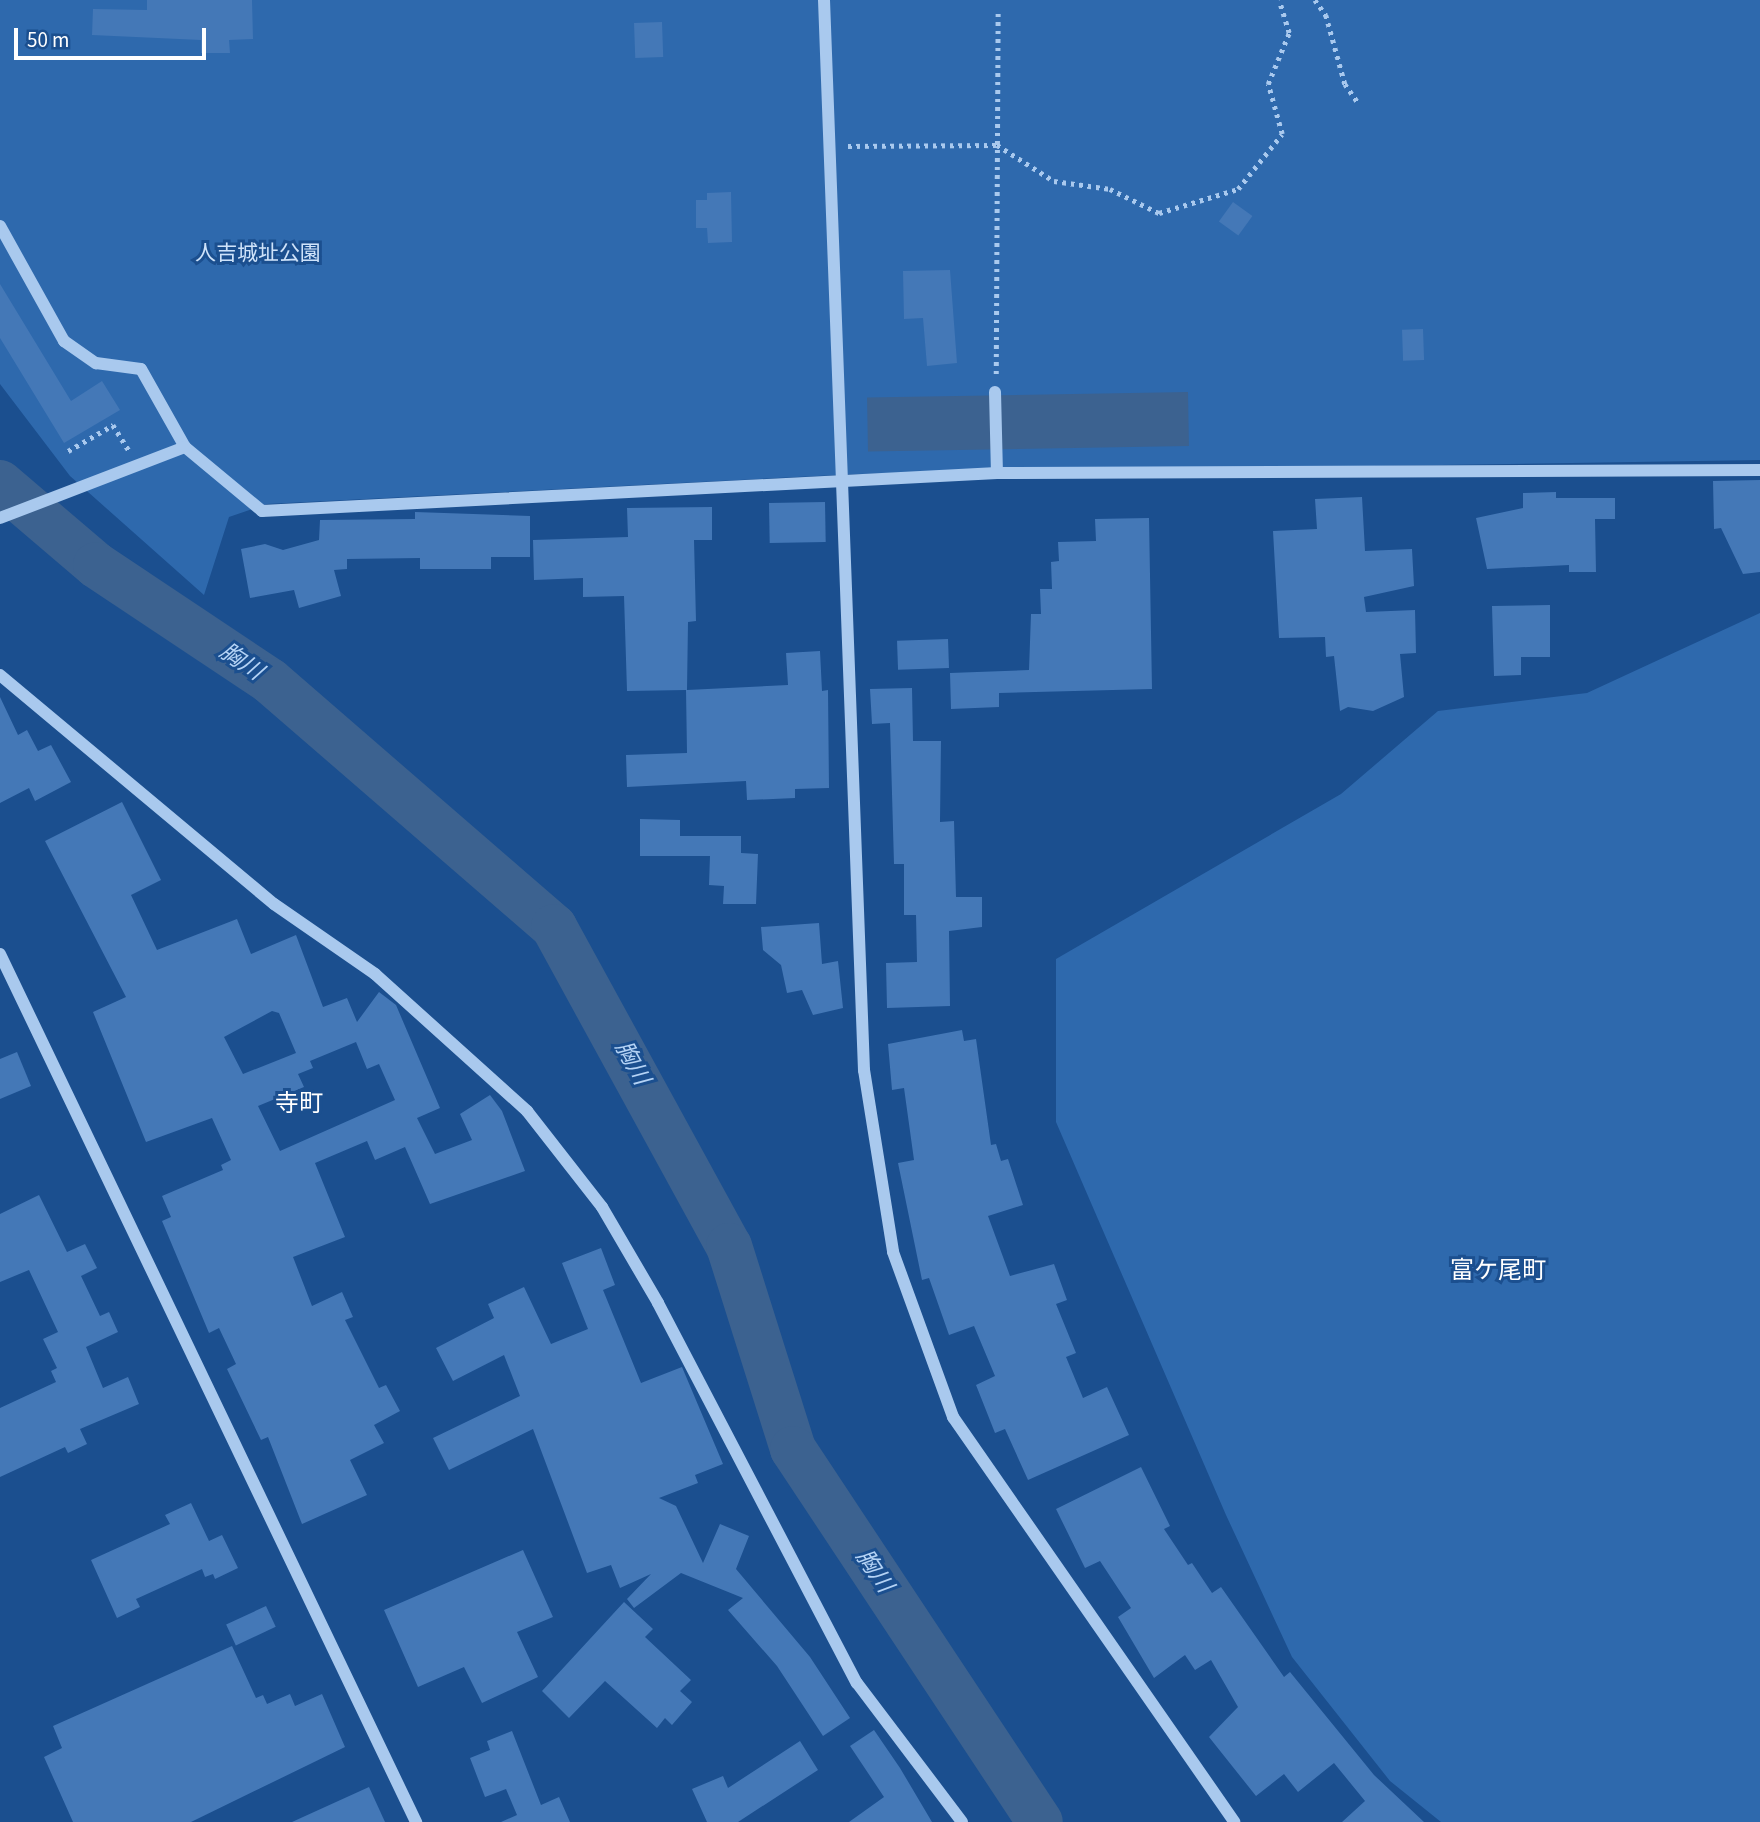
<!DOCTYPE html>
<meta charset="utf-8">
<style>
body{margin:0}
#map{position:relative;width:1760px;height:1822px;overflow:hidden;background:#1b4f8f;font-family:"Source Sans 3","Noto Sans JP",sans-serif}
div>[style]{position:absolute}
.green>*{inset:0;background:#2e69ad}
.water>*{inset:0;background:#3c6290;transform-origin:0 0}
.river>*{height:46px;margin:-23px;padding:0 23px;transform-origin:23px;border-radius:23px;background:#3c6290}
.building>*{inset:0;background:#4478b7;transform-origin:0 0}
.path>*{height:4.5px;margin-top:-2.25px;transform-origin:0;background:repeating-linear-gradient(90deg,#a9c9ee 0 3.5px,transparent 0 8.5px)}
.minor>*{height:12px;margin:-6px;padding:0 6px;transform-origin:6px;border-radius:6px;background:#a9c9ee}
span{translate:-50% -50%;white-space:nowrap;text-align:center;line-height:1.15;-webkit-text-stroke:6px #1b4f8f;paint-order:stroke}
.park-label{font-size:21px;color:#cfe3fa}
.water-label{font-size:23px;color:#b5d3f5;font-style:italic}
.quarter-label{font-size:24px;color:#fff}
.scale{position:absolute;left:14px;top:28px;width:192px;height:32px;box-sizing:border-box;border:4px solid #fff;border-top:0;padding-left:9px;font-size:21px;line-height:24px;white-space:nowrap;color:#fff;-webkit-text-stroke:5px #1b4f8f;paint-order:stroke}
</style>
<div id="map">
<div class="green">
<div style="clip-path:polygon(0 0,1760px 0,1760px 460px,857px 474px,267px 504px,229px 517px,204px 595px,70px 476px,0 384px)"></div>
<div style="clip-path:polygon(1760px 613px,1760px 1822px,1441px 1822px,1390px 1781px,1292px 1657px,1226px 1515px,1056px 1122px,1056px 959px,1341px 794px,1438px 711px,1587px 693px)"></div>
</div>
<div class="water">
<div style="left:1188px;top:392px;width:54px;height:321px;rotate:89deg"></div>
</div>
<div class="river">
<div style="left:0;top:483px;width:126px;rotate:40.5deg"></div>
<div style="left:96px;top:565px;width:209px;rotate:33.7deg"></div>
<div style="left:270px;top:681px;width:376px;rotate:40.9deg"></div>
<div style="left:554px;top:927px;width:364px;rotate:61.3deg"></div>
<div style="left:729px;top:1246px;width:213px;rotate:72.5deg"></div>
<div style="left:793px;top:1449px;width:447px;rotate:56.5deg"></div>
</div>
<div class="building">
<div style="clip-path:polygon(147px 0,252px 0,253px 39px,229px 40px,230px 53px,201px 53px,201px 40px,92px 35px,93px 9px,147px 10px)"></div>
<div style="left:662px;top:22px;width:35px;height:28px;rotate:88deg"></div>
<div style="clip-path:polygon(731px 192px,732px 242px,708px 243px,707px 228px,696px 228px,696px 200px,707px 200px,707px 193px)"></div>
<div style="left:1233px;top:202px;width:24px;height:24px;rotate:36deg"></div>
<div style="clip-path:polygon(950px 270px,957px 363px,927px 366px,923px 318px,904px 319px,903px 271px)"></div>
<div style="clip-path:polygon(0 284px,71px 401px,102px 381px,120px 410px,64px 443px,0 338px)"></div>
<div style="left:1423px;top:329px;width:31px;height:21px;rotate:88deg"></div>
<div style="clip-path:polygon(1760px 480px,1760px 572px,1743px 574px,1721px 528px,1714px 529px,1713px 481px)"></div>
<div style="clip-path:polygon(1556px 492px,1556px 498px,1615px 498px,1615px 519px,1595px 519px,1596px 572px,1569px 572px,1569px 565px,1487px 569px,1476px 518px,1523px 508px,1523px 493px)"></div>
<div style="clip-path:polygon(1362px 497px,1365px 551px,1412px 549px,1414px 586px,1364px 597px,1366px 612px,1415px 610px,1416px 653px,1400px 654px,1404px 697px,1373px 711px,1348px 707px,1340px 711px,1334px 656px,1326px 657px,1325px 637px,1279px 638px,1273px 531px,1317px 529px,1315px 499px)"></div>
<div style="left:825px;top:502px;width:40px;height:56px;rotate:89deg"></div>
<div style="clip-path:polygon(712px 507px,712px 540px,694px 540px,696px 621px,688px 622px,687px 690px,788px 685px,786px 653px,820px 651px,822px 691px,828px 690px,829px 788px,795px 789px,795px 798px,747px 800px,746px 781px,627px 787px,626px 755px,687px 753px,686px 690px,627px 691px,624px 596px,583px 597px,583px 578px,534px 580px,533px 540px,628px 537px,627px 508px)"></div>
<div style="clip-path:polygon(415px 512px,530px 516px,530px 557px,491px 557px,491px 569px,420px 569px,420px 558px,347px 559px,347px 569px,334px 570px,341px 596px,299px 608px,294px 590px,250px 598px,241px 549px,265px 544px,283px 550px,319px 540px,320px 520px,415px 519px)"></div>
<div style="clip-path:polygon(1149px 518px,1152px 689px,999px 693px,999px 707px,951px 709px,950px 673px,1029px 670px,1031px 614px,1041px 614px,1040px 589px,1052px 589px,1051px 562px,1059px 561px,1058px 542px,1096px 541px,1095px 519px)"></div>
<div style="clip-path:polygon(1550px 605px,1550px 657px,1521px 657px,1521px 675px,1494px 676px,1492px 606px)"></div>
<div style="left:948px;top:639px;width:29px;height:51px;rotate:88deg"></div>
<div style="clip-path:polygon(912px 688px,913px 741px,941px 741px,940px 822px,954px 821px,956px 897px,982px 897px,982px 927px,949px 931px,950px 1006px,887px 1008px,886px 963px,917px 962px,916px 915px,904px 915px,904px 864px,894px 864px,890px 723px,872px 724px,870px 689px)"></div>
<div style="clip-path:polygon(0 697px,18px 735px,27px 730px,38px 751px,51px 745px,71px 782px,35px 801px,29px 788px,0 803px)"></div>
<div style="clip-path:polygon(evenodd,122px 802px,161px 880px,131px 895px,157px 950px,237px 919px,251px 954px,296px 935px,323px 1007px,347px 998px,357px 1022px,379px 992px,396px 1005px,440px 1108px,417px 1118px,435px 1154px,472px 1140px,460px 1114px,490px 1095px,502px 1111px,525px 1171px,430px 1204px,405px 1147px,375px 1160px,367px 1141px,315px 1163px,345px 1237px,293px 1257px,312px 1306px,342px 1292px,353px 1317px,345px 1320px,379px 1388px,386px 1385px,400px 1411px,374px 1425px,384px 1443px,350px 1460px,367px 1495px,302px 1524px,268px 1437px,261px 1440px,227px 1369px,236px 1364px,219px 1328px,209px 1333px,162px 1221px,171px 1217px,162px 1196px,223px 1170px,221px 1165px,231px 1160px,212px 1118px,146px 1142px,93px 1012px,126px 997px,45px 841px,122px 802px,272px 1011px,279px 1013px,296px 1053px,243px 1074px,224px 1037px,272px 1011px,122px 802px,356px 1042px,367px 1069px,379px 1064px,395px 1100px,280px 1151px,258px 1106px,304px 1087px,298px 1074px,313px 1068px,310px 1061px,356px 1042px)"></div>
<div style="clip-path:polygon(640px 819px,680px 820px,680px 836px,741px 836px,741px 853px,758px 854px,756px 904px,723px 904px,724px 886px,709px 885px,710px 856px,640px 856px)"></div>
<div style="clip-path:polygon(819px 923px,822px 964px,838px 961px,843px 1008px,813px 1015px,802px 990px,787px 993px,781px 965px,763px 950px,761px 927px)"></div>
<div style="clip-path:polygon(962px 1030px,964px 1041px,976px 1039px,991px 1145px,996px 1144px,1001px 1161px,1008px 1159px,1023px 1205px,988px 1216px,1010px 1276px,1054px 1264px,1067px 1300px,1056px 1304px,1076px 1353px,1066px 1357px,1083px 1398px,1107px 1387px,1129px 1435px,1028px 1480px,1005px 1429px,995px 1433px,976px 1385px,995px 1376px,974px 1326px,949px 1335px,929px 1278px,922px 1280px,898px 1163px,914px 1160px,904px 1088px,892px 1090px,888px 1044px)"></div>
<div style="clip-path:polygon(17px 1052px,31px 1086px,0 1099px,0 1059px)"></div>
<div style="clip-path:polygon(39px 1195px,67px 1252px,85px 1244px,97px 1268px,81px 1276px,100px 1316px,109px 1312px,118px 1332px,86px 1347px,103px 1388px,128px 1377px,139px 1404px,80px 1429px,87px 1444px,68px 1453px,65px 1447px,0 1477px,0 1408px,56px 1382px,51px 1371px,57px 1368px,43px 1339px,58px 1332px,29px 1270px,0 1282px,0 1214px)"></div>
<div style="clip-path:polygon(601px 1248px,615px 1285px,603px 1290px,641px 1383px,682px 1367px,723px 1464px,695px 1475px,698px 1483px,659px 1498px,676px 1506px,703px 1563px,720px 1524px,749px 1536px,736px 1569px,810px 1657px,850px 1718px,823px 1736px,777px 1666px,728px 1610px,743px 1598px,681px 1573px,634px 1608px,627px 1599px,651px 1574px,620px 1588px,611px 1565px,587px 1573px,533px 1429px,449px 1470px,433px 1438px,520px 1396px,504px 1355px,453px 1381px,436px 1348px,494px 1318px,488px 1304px,524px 1287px,551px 1344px,588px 1329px,562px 1263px)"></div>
<div style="clip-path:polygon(1141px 1467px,1170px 1526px,1164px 1529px,1188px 1565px,1192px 1563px,1212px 1593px,1221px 1587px,1284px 1677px,1290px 1672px,1374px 1775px,1424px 1822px,1342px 1822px,1365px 1801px,1334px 1763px,1298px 1792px,1284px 1774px,1256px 1796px,1209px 1737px,1238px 1707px,1211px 1660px,1195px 1670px,1185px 1655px,1154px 1678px,1118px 1617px,1131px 1608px,1100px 1561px,1085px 1568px,1056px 1509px)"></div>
<div style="clip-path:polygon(191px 1503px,209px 1541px,222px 1535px,238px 1568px,215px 1579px,213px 1574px,205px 1577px,202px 1569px,136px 1599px,140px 1607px,117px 1618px,91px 1560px,170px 1524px,165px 1515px)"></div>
<div style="clip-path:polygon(523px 1550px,553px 1617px,517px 1632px,538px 1677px,482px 1703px,464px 1667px,418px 1687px,384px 1610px)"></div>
<div style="clip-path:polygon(624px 1602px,653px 1629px,645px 1637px,691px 1680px,680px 1691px,692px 1702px,672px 1725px,665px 1718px,657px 1728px,605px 1681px,569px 1718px,542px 1691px)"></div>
<div style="left:266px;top:1606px;width:23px;height:44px;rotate:65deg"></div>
<div style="clip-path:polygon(232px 1646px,256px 1698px,263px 1695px,267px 1704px,290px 1694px,295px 1706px,322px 1694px,345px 1747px,191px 1822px,73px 1822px,44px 1757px,62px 1748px,53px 1726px)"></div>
<div style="clip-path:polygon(874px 1730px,900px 1768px,932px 1822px,849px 1822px,884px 1797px,850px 1746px)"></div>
<div style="clip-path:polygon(512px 1731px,541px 1805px,559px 1797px,570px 1822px,501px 1822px,517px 1815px,506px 1789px,485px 1797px,470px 1758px,490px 1750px,487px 1741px)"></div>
<div style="clip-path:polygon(800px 1741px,818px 1770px,738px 1822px,707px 1822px,692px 1789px,723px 1776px,728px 1788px)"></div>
<div style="clip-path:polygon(369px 1787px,385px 1822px,292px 1822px)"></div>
</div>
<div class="path">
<div style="left:1315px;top:0;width:19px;rotate:54deg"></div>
<div style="left:1326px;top:15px;width:72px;rotate:74.6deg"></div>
<div style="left:1345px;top:84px;width:24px;rotate:55deg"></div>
<div style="left:848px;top:146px;width:149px;rotate:-0.4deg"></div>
<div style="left:997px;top:145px;width:67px;rotate:32.3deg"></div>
<div style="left:1054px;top:181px;width:57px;rotate:8.1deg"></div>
<div style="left:1110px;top:189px;width:55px;rotate:26.1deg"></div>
<div style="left:1159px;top:213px;width:83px;rotate:-16.9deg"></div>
<div style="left:1238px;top:189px;width:70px;rotate:-51.3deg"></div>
<div style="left:1282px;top:134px;width:52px;rotate:-105.6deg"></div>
<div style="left:1268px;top:84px;width:55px;rotate:-67.6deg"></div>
<div style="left:1289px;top:33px;width:34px;rotate:-107deg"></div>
<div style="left:996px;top:374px;width:363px;rotate:-89.7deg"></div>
<div style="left:68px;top:451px;width:52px;rotate:-30deg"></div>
<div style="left:113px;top:425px;width:31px;rotate:58deg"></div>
</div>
<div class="minor">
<div style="left:824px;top:0;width:1071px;rotate:87.86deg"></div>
<div style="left:864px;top:1070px;width:184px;rotate:80.9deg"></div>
<div style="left:893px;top:1252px;width:176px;rotate:70deg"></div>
<div style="left:953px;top:1417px;width:493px;rotate:55.2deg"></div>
<div style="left:0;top:226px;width:132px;rotate:60.9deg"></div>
<div style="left:64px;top:341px;width:39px;rotate:35deg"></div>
<div style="left:96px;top:363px;width:45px;rotate:7.6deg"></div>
<div style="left:141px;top:369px;width:90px;rotate:60.6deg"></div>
<div style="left:185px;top:447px;width:198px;rotate:159deg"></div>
<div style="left:995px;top:392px;width:81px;rotate:88.6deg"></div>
<div style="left:185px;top:447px;width:100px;rotate:39.7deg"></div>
<div style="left:262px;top:511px;width:736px;rotate:-2.96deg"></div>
<div style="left:997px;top:473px;width:763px;rotate:-0.23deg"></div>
<div style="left:0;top:675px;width:357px;rotate:39.9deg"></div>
<div style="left:274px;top:904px;width:123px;rotate:34.7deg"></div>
<div style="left:375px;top:974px;width:205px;rotate:42deg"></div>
<div style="left:527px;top:1111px;width:122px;rotate:52deg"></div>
<div style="left:602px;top:1207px;width:111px;rotate:59.7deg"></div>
<div style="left:658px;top:1303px;width:429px;rotate:62.4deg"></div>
<div style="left:857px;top:1683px;width:174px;rotate:52.9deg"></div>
<div style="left:0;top:954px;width:963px;rotate:64.39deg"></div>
</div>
<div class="park-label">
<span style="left:258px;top:253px">人吉城址公園</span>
</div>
<div class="water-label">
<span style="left:241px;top:662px;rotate:34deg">胸川</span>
<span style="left:632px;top:1063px;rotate:61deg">胸川</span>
<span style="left:874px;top:1571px;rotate:56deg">胸川</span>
</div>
<div class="quarter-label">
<span style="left:299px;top:1104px">寺町</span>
<span style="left:1498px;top:1271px">富ケ尾町</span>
</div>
<div class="scale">50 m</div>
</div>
